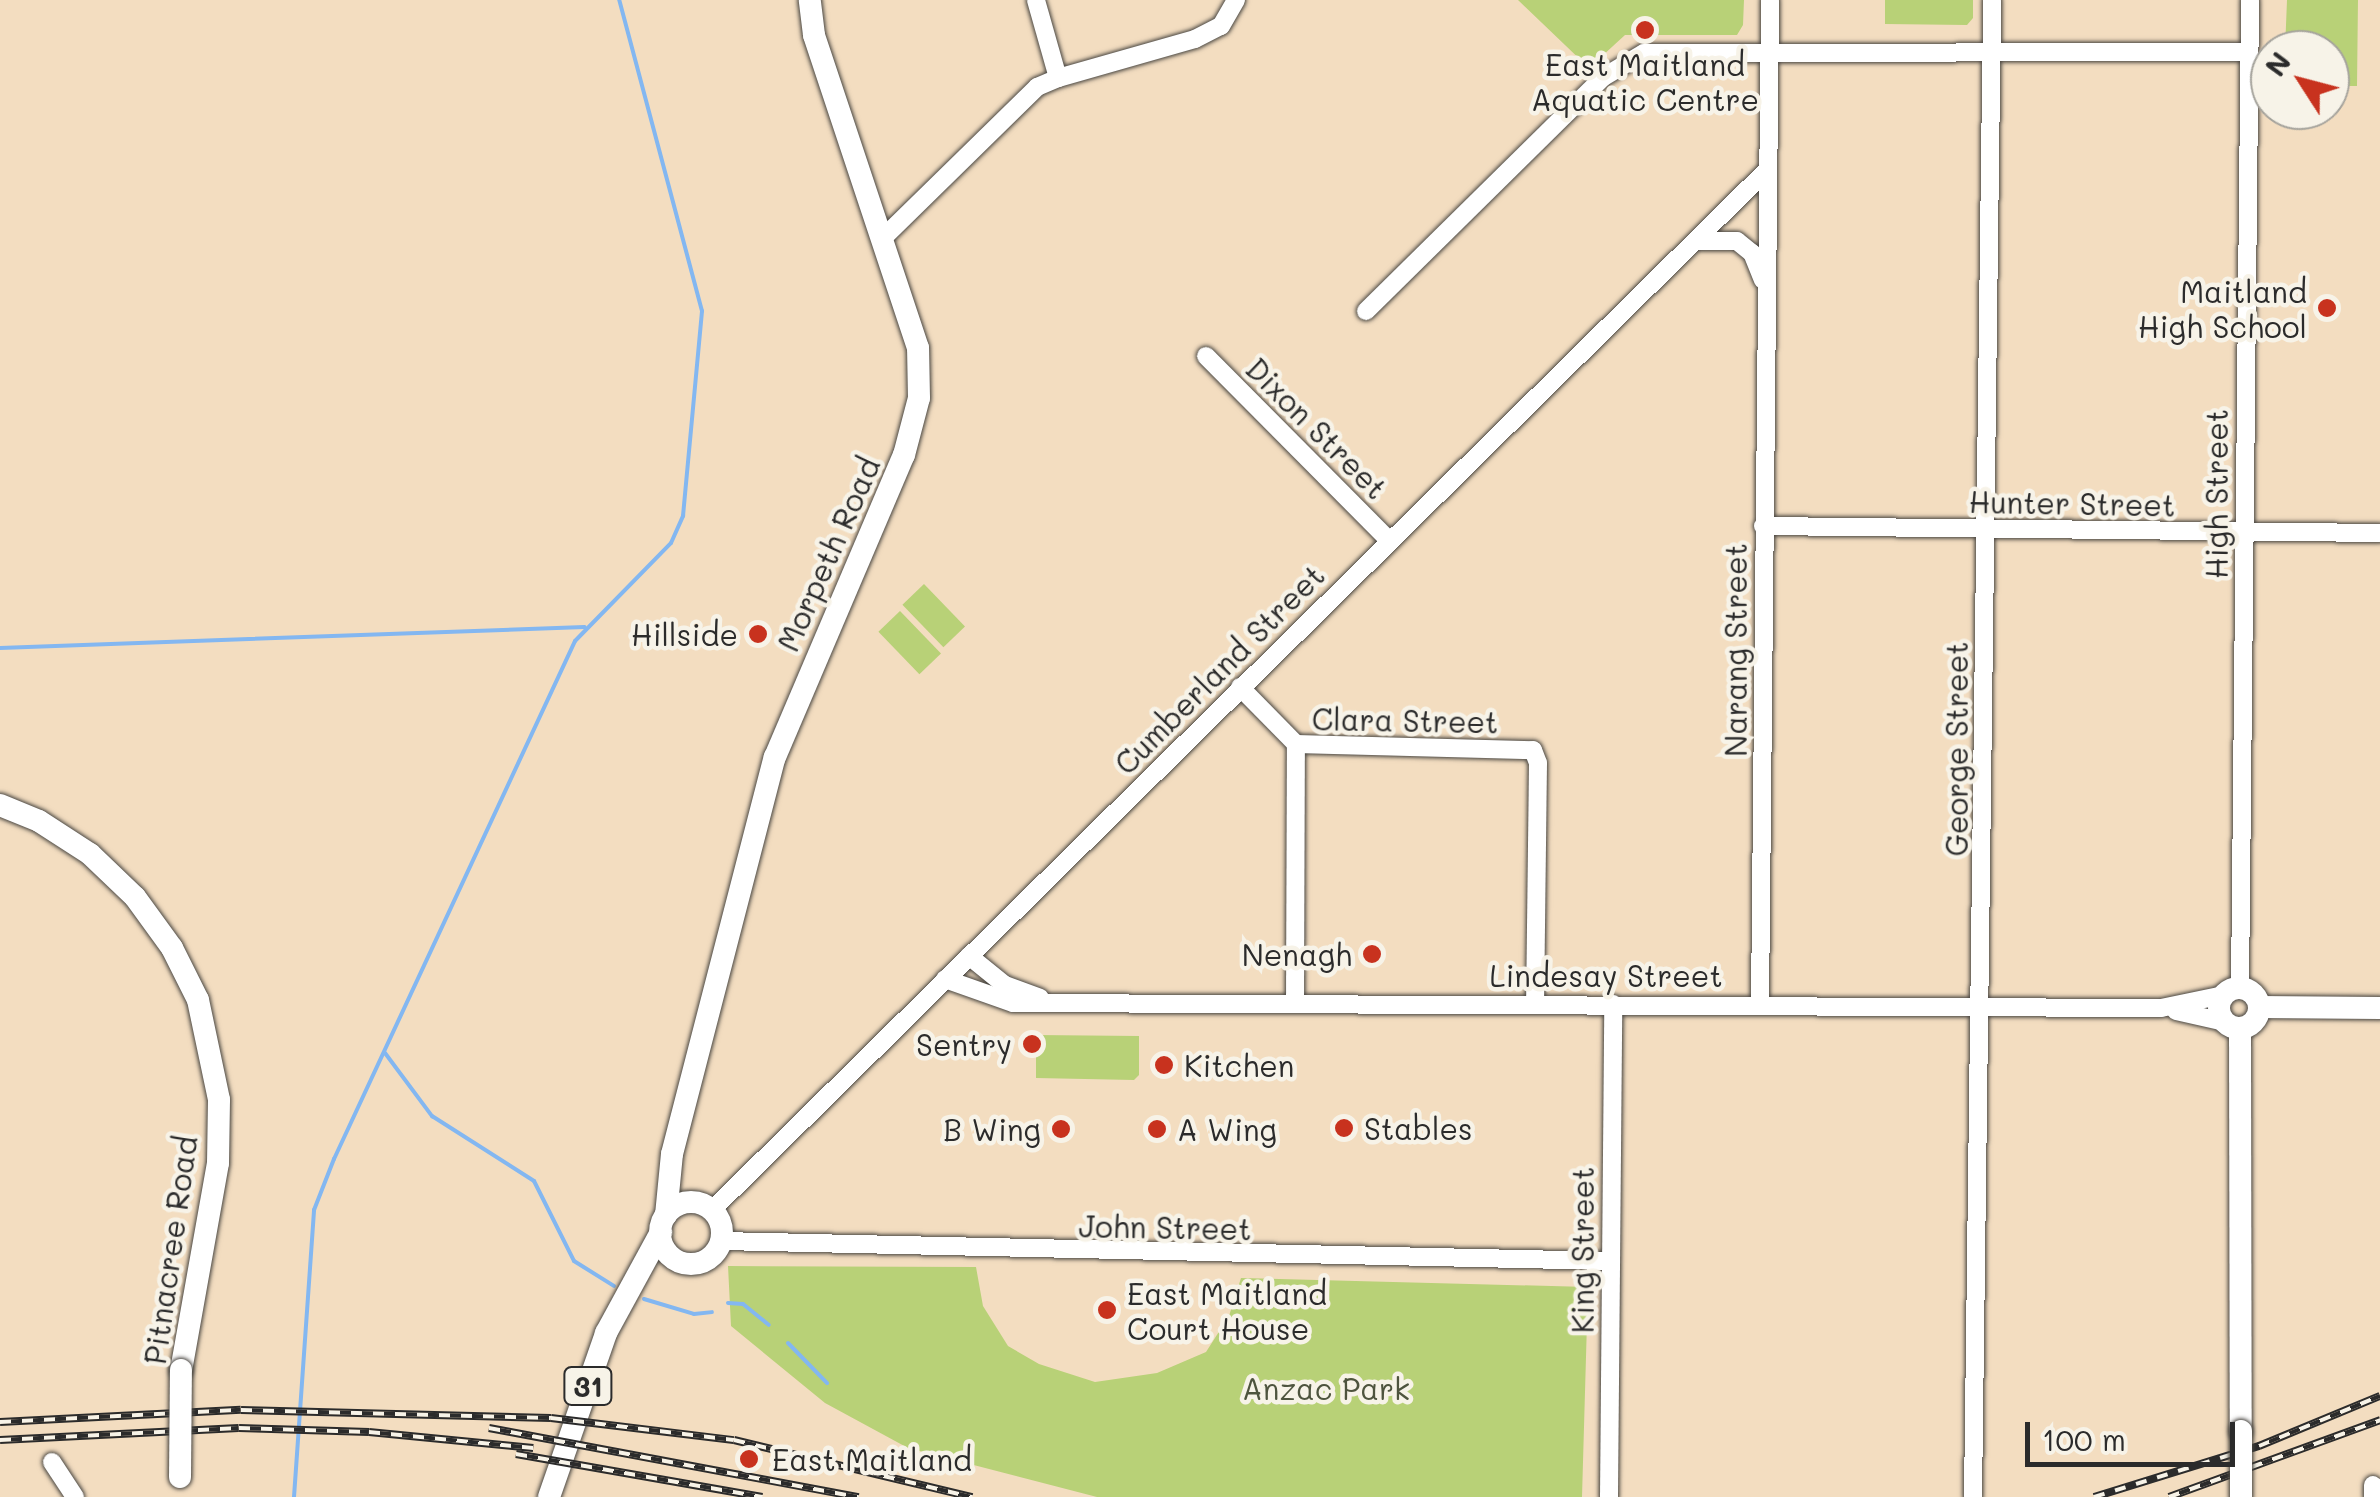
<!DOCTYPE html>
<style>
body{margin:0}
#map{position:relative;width:2380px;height:1497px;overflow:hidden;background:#f3ddc0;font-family:Mali,sans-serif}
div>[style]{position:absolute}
.green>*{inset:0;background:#b8d177;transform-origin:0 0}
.stream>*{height:4px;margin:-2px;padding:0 2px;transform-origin:2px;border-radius:2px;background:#83b7f1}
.roads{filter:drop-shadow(0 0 2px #494641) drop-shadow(0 0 2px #494641)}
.minor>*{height:18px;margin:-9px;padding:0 9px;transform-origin:9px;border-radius:9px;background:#fff}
.major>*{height:22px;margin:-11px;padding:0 11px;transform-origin:11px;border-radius:11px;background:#fff}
.major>.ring{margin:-11px;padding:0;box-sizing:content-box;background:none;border:22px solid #fff;border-radius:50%}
.rail>*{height:8px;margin-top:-4px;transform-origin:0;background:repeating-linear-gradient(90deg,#f7f3e8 0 11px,#2b2b2b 0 22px);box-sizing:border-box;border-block:2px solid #2b2b2b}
.bridges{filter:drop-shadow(0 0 2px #494641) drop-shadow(0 0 2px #494641)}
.major-bridge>*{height:22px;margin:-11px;padding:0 11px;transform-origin:11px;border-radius:11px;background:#fff}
.dots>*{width:28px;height:28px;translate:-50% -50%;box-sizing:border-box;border:5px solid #f7f3e8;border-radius:50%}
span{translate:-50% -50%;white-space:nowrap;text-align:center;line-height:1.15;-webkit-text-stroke:9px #f7f3e8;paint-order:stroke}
.shield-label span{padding:2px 8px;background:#f7f3e8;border:2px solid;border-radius:8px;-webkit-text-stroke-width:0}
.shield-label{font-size:28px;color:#2b2b2b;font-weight:700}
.poi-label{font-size:30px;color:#2b2b2b}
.right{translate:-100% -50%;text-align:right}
.left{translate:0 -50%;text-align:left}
.street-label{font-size:30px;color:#2b2b2b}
.park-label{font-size:30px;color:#4e543e}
.north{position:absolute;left:2250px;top:30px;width:100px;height:100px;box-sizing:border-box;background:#f7f3e8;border:2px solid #a5a39c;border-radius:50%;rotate:306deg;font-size:28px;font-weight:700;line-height:40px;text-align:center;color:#2b2b2b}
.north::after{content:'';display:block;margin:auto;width:35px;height:45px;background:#c8321e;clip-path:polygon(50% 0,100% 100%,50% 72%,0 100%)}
.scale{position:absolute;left:2025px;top:1422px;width:210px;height:45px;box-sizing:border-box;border:5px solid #2b2b2b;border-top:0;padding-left:12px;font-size:30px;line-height:35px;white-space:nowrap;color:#2b2b2b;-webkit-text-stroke:8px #f7f3e8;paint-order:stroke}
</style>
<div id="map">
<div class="green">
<div style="clip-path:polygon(1518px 0,1744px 0,1743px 25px,1737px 35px,1625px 35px,1589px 68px)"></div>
<div style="clip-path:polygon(1885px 0,1973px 0,1973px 18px,1967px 25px,1885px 24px)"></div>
<div style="clip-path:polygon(2287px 0,2358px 0,2357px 86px,2330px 86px,2330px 50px,2285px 50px)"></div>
<div style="left:924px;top:584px;width:59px;height:30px;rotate:46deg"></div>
<div style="left:900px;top:611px;width:59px;height:30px;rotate:46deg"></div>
<div style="clip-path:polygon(1036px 1035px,1139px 1036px,1139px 1075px,1134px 1080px,1036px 1078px)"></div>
<div style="clip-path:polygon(728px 1266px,976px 1267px,983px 1306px,1008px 1346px,1039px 1364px,1095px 1382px,1157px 1373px,1206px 1352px,1229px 1316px,1241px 1278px,1588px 1287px,1582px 1497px,1097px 1497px,908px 1448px,825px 1403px,731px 1326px)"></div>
</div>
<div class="stream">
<div style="left:0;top:648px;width:585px;rotate:-2.06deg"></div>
<div style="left:385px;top:1053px;width:79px;rotate:53.3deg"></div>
<div style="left:432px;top:1116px;width:121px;rotate:32.5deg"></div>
<div style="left:534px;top:1181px;width:89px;rotate:63.4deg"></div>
<div style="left:574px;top:1261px;width:47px;rotate:32deg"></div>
<div style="left:644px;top:1299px;width:52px;rotate:16.7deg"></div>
<div style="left:694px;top:1314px;width:18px;rotate:-6deg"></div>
<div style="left:728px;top:1303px;width:15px;rotate:4deg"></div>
<div style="left:743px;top:1304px;width:33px;rotate:39deg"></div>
<div style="left:788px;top:1343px;width:56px;rotate:45.7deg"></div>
<div style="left:294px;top:1497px;width:288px;rotate:-86deg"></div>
<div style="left:314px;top:1210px;width:55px;rotate:-68.6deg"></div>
<div style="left:334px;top:1159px;width:571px;rotate:-65.05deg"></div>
<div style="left:575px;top:641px;width:137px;rotate:-45.6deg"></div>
<div style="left:671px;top:543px;width:30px;rotate:-66deg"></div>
<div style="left:683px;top:516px;width:206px;rotate:-84.7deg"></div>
<div style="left:702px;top:311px;width:322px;rotate:-104.9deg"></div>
</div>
<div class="roads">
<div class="minor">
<div style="left:1058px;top:78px;width:142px;rotate:-15.9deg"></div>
<div style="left:1195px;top:39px;width:29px;rotate:-27deg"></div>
<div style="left:1221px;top:26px;width:30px;rotate:-60deg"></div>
<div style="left:883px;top:238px;width:216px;rotate:-44.4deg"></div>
<div style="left:1037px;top:87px;width:23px;rotate:-23deg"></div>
<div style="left:1058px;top:78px;width:81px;rotate:-105.8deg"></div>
<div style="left:1698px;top:241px;width:39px"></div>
<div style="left:1737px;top:241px;width:19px;rotate:39deg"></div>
<div style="left:1752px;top:253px;width:29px;rotate:68deg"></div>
<div style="left:1366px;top:311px;width:332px;rotate:-44.6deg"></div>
<div style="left:1602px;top:78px;width:49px;rotate:-30.8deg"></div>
<div style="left:1644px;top:53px;width:605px;rotate:-0.09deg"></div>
<div style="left:1206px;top:356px;width:260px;rotate:45.2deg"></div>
<div style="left:1763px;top:526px;width:617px;rotate:0.65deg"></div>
<div style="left:1240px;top:687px;width:80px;rotate:45.5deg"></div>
<div style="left:1296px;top:744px;width:237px;rotate:1.5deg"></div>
<div style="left:1533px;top:750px;width:14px;rotate:69deg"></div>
<div style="left:1538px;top:763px;width:241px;rotate:90.7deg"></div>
<div style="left:969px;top:956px;width:46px;rotate:38.9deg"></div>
<div style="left:1005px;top:985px;width:37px;rotate:20deg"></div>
<div style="left:945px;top:979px;width:72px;rotate:19.4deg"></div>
<div style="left:1013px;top:1003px;width:1148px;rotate:0.25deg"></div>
<div style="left:2161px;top:1008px;width:64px;rotate:-11.7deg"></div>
<div style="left:2240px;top:988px;width:988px;rotate:-89.42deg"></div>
<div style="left:1295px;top:1003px;width:259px;rotate:-89.8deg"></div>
<div style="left:1760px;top:1005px;width:1005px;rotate:-89.43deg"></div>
<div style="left:2176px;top:1011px;width:50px;rotate:12.7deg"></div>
<div style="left:712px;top:1210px;width:1481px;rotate:-44.59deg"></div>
<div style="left:721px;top:1241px;width:888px;rotate:1.29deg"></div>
<div style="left:52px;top:1462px;width:42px;rotate:56.7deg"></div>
<div style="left:1609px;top:1497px;width:493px;rotate:-89.5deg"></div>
<div style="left:1973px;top:1497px;width:1497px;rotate:-89.27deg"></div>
<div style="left:2373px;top:1497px;width:12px;rotate:-90deg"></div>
</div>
<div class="major">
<div style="left:0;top:805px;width:42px;rotate:22.3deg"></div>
<div style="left:39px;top:821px;width:61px;rotate:32.9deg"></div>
<div style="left:90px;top:854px;width:62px;rotate:43.7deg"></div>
<div style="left:135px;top:897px;width:63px;rotate:54deg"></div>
<div style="left:172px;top:948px;width:58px;rotate:63.4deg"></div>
<div style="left:198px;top:1000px;width:102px;rotate:78.1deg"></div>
<div style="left:219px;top:1100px;width:63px;rotate:90.9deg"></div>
<div style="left:218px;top:1163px;width:210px;rotate:100.1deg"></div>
<div class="ring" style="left:2219px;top:988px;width:18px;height:18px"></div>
<div style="left:2259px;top:1007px;width:121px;rotate:0.5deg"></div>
<div style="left:2240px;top:1028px;width:403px;rotate:89.9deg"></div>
<div class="ring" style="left:660px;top:1202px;width:40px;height:40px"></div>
<div style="left:666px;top:1215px;width:61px;rotate:-84.4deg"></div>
<div style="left:672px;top:1154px;width:410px;rotate:-75.5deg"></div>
<div style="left:775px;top:757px;width:328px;rotate:-66.9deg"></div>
<div style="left:904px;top:455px;width:59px;rotate:-75.3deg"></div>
<div style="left:919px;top:398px;width:50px;rotate:-91.1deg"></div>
<div style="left:918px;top:348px;width:330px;rotate:-108.4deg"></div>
<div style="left:814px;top:35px;width:35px;rotate:-97deg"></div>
<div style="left:549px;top:1497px;width:174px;rotate:-70.8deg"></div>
<div style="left:606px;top:1333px;width:115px;rotate:-61.4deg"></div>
</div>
</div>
<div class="rail">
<div style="left:0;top:1422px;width:241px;rotate:-2.9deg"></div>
<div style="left:241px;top:1410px;width:310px;rotate:1.5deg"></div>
<div style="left:551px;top:1418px;width:184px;rotate:6.9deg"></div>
<div style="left:734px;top:1440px;width:245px;rotate:13.5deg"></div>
<div style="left:489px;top:1428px;width:376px;rotate:10.6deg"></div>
<div style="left:0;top:1440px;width:239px;rotate:-2.9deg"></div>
<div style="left:239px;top:1428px;width:130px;rotate:1.8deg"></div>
<div style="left:369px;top:1432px;width:165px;rotate:5.6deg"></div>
<div style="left:516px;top:1454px;width:250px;rotate:9.9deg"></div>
<div style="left:2094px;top:1497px;width:173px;rotate:-17.2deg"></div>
<div style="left:2259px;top:1446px;width:131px;rotate:-22.5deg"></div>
<div style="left:2169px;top:1497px;width:225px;rotate:-20deg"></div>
</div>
<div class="bridges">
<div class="major-bridge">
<div style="left:180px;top:1477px;width:107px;rotate:-89.5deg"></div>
<div style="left:2241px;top:1497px;width:66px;rotate:-90deg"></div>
</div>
</div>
<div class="dots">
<div style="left:1645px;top:30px;background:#c8321e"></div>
<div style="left:2327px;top:308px;background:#c8321e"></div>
<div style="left:758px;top:634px;background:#c8321e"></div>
<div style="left:1372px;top:954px;background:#c8321e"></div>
<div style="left:1032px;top:1044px;background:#c8321e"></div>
<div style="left:1164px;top:1065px;background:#c8321e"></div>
<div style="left:1344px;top:1128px;background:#c8321e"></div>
<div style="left:1061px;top:1129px;background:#c8321e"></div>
<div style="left:1157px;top:1129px;background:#c8321e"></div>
<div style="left:1107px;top:1310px;background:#c8321e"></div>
<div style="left:749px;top:1459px;background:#c8321e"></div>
</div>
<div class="shield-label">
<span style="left:588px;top:1386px">31</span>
</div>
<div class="poi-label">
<span style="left:1645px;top:81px">East Maitland<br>Aquatic Centre</span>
<span class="right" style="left:2307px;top:308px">Maitland<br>High School</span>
<span class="right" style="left:738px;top:634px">Hillside</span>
<span class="right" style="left:1352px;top:954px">Nenagh</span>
<span class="right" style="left:1012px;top:1044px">Sentry</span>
<span class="left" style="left:1184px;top:1065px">Kitchen</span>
<span class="left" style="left:1364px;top:1128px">Stables</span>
<span class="right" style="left:1041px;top:1129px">B Wing</span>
<span class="left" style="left:1177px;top:1129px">A Wing</span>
<span class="left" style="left:1127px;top:1310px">East Maitland<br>Court House</span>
<span class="left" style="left:772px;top:1459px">East Maitland</span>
</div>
<div class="street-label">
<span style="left:1317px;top:428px;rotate:45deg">Dixon Street</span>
<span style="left:2216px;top:494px;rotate:-90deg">High Street</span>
<span style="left:2072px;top:503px;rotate:1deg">Hunter Street</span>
<span style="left:828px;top:554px;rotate:-66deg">Morpeth Road</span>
<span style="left:1735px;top:650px;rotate:-90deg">Narang Street</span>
<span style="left:1219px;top:669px;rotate:-45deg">Cumberland Street</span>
<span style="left:1405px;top:720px;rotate:1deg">Clara Street</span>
<span style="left:1956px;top:749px;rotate:-90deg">George Street</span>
<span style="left:1606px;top:975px">Lindesay Street</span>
<span style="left:1165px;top:1227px;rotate:1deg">John Street</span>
<span style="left:170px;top:1250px;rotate:-82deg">Pitnacree Road</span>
<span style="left:1582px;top:1250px;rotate:-90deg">King Street</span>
</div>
<div class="park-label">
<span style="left:1326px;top:1388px">Anzac Park</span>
</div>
<div class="north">N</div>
<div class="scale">100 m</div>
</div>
